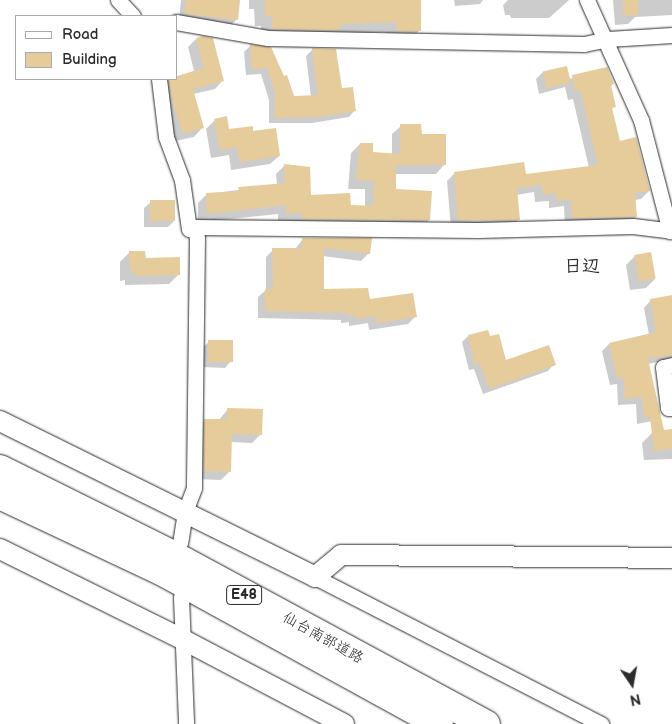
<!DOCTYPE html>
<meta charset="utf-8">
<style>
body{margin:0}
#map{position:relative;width:672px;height:724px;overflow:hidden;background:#fff;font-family:"Balsamiq Sans","Klee One",sans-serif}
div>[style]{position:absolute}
.shadow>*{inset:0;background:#0003}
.building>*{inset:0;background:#e6cc9b;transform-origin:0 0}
.roads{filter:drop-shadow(0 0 1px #2b2b2b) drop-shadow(0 0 1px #2b2b2b)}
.minor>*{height:15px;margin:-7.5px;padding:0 7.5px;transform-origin:7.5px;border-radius:7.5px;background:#fff}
.tertiary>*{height:20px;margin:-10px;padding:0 10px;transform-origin:10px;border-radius:10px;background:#fff}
.motorway>*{height:28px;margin:-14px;padding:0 14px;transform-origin:14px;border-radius:14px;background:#fff}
span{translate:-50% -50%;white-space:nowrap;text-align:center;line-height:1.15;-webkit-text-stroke:4px #fff;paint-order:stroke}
.shield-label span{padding:1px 4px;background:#fff;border:1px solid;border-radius:4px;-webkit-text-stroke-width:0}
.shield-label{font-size:14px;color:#2b2b2b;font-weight:700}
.street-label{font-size:15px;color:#2b2b2b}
.quarter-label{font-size:18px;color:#2b2b2b;font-weight:700}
.legend{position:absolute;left:15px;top:15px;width:162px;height:65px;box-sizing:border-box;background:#fff;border:1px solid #aaa;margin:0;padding:6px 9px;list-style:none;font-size:15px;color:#2b2b2b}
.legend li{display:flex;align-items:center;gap:10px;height:25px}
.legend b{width:25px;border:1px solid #aaa}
.north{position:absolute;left:607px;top:659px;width:50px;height:50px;-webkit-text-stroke:4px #fff;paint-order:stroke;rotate:168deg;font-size:14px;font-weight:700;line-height:20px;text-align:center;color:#2b2b2b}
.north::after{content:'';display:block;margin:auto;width:18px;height:22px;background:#2b2b2b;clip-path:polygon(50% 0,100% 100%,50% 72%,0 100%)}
</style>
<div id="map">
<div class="shadow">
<div style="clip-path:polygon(181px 0,239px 0,237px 19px,230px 26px,179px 20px)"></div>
<div style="clip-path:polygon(249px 0,420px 0,419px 31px,408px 41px,385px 41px,385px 32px,261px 39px,261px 26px,255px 26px,254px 9px,249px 9px)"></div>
<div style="clip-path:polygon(454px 0,483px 0,480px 4px,455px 6px)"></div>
<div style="clip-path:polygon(508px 0,569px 0,549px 18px,511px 18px,510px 15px,505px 15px,503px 5px)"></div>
<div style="clip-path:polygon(613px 0,672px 0,672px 15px,635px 17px,628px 24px,615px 25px)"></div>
<div style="clip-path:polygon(196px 39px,223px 80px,215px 89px,193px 94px,202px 128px,194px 137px,175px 141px,160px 87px,168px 79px,194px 71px,188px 47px)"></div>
<div style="clip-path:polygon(250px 46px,270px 49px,293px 97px,311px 97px,306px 56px,313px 49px,355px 110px,349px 117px,312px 123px,269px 123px,269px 100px,261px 74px,246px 75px,244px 52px)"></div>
<div style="clip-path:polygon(606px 69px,613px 84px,610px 87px,614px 106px,611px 110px,619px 142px,649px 191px,641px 199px,635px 200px,636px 217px,628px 225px,565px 226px,564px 206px,549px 208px,549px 201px,535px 202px,534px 192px,516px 195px,519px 219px,511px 227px,451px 228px,447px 181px,455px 173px,525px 175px,589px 168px,573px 99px,568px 100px,565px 87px,539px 94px,536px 79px,543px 72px,569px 79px)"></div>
<div style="clip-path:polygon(215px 120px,228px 131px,252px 132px,279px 156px,270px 164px,231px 170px,229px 155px,211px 158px,206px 129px)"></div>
<div style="clip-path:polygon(401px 126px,421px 136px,444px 165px,436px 174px,395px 174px,394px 190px,429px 220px,420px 228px,278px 222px,278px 214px,198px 222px,198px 203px,207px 194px,277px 185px,276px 174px,285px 165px,296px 165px,310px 196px,350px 206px,365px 207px,365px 189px,348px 189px,351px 153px,360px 144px,371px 154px,392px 154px,392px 134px)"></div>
<div style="clip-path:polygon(151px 202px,174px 221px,168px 227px,144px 227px,144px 208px)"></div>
<div style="clip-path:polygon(303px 239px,369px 253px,361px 261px,323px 256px,323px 290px,416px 316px,408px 324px,369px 330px,368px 323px,349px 326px,349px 322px,341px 323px,341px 320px,258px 318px,258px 297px,266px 290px,266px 257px,273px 250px,295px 249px)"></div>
<div style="clip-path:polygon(130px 252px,144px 259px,179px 274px,169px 284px,125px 285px,125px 280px,120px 281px,120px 262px)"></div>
<div style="clip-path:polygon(635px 256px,655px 279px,646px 288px,630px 290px,626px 265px)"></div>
<div style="clip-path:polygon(672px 296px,672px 359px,648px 364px,653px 421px,637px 424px,636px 404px,618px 405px,617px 384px,610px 385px,602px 351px,609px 344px,649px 335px,644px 308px,651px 300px)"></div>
<div style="clip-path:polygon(468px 336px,505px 361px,554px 364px,548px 371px,483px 394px,474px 369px,469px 370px,462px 342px)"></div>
<div style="clip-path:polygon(209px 342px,231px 361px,225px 368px,202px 367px,202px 348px)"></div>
<div style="clip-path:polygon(228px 409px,261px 434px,252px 443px,231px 442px,230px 471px,221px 480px,196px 479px,196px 429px,205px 420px,219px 420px)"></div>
<div style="clip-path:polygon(672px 431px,672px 459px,644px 460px,642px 443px,652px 433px)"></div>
</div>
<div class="building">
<div style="clip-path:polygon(186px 0,240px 0,238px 20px,185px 14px)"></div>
<div style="clip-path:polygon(265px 0,421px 0,421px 31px,396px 31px,396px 22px,340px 24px,340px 29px,334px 30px,272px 29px,272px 16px,265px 16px)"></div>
<div style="left:623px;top:0;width:15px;height:15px"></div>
<div style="clip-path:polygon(203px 36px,213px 38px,224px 81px,193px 89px,204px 128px,183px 134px,174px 107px,168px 79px,204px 68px,196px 38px)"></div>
<div style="clip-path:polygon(250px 44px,271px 47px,284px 76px,287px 75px,294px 96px,318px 95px,312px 48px,336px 49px,342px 88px,353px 87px,356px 111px,319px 117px,275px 118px,275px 93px,267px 68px,252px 69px)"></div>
<div style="left:567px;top:66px;width:17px;height:25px;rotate:77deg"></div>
<div style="clip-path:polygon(607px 67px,614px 84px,611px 85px,616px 107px,612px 108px,620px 141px,636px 137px,650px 191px,635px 193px,637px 217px,572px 218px,571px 199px,557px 201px,556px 193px,543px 195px,542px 185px,517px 188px,520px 220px,458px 220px,454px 172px,524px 162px,526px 174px,598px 165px,581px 91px,575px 92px,572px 75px)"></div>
<div style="clip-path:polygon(227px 116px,229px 129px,253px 126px,253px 131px,276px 128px,280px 156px,240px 162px,237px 147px,220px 150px,214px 119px)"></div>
<div style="clip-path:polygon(400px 124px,421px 124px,422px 134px,446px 134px,446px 165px,396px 165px,396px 189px,432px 191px,430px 220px,302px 219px,302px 213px,286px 214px,286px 205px,207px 214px,206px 193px,239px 191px,238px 187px,285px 183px,284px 164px,310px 167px,311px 195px,350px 193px,351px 205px,373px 206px,374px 181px,356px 180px,360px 143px,373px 143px,373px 152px,400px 154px)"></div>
<div style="left:175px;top:200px;width:21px;height:25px;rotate:90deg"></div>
<div style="clip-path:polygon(302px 238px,372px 238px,370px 254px,324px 248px,324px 289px,368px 288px,370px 299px,413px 293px,417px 317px,376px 323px,376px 316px,356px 319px,356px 315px,348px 316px,348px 313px,265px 311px,265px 289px,273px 289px,272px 248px,302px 248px)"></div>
<div style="clip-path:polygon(129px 251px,145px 251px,146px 258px,180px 257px,180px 275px,135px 276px,134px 271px,130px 271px)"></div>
<div style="left:651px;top:252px;width:27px;height:17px;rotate:80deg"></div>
<div style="clip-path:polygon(672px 295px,672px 355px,648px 359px,664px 430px,672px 429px,672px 449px,654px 451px,650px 417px,644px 417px,642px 397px,625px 399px,623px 377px,617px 378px,609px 343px,656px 332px,650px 299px)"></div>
<div style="clip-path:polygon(488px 330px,490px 336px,499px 334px,506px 360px,549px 345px,556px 365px,489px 389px,480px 363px,475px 365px,468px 335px)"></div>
<div style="left:208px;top:340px;width:25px;height:22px"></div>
<div style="clip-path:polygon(227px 408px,263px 409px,262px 435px,232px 434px,231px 472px,204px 471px,204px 419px,227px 419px)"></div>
</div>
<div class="roads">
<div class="minor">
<div style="left:118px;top:0;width:22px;rotate:47deg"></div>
<div style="left:587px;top:0;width:132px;rotate:65.8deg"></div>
<div style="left:641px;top:120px;width:115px;rotate:75.4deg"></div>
<div style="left:176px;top:22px;width:93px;rotate:9.9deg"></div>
<div style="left:268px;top:38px;width:316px;rotate:1.1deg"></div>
<div style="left:584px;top:44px;width:25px;rotate:-12deg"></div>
<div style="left:608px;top:39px;width:64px;rotate:-3.6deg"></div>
<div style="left:159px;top:79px;width:58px;rotate:83.1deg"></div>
<div style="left:166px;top:137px;width:46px;rotate:69.6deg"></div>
<div style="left:182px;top:180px;width:49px;rotate:81.9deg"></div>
<div style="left:189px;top:229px;width:5px;rotate:-22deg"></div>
<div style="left:194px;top:227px;width:11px;rotate:75deg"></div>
<div style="left:197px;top:238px;width:250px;rotate:90.7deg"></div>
<div style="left:194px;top:488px;width:26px;rotate:111deg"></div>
<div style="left:185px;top:512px;width:31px;rotate:99deg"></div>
<div style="left:194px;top:227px;width:284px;rotate:0.6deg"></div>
<div style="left:478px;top:230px;width:155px;rotate:-1.5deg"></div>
<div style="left:633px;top:226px;width:39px;rotate:7deg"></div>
<div style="left:672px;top:365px;width:9px;rotate:167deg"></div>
<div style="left:663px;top:367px;width:41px;rotate:83deg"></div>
<div style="left:668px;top:408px;width:4px"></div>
<div style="left:315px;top:577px;width:322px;rotate:27.2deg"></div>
<div style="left:181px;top:597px;width:127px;rotate:87.7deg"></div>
</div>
<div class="tertiary">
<div style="left:0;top:421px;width:352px;rotate:26.3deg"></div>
<div style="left:315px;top:577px;width:34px;rotate:-40deg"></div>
<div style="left:341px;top:555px;width:331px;rotate:0.5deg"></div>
<div style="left:0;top:549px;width:203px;rotate:26.3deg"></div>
<div style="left:182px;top:639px;width:183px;rotate:27.7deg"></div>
</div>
<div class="motorway">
<div style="left:0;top:469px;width:191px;rotate:26.4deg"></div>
<div style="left:171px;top:554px;width:358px;rotate:28.4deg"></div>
<div style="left:0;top:495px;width:180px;rotate:25.3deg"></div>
<div style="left:163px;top:572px;width:315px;rotate:28.8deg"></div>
</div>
</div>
<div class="shield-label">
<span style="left:244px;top:595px">E48</span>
</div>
<div class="street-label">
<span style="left:323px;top:638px;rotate:29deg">仙台南部道路</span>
</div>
<div class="quarter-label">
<span style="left:582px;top:267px">日辺</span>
</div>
<ul class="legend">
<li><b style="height:6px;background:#fff"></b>Road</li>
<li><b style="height:14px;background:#e6cc9b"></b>Building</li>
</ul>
<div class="north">N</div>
</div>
